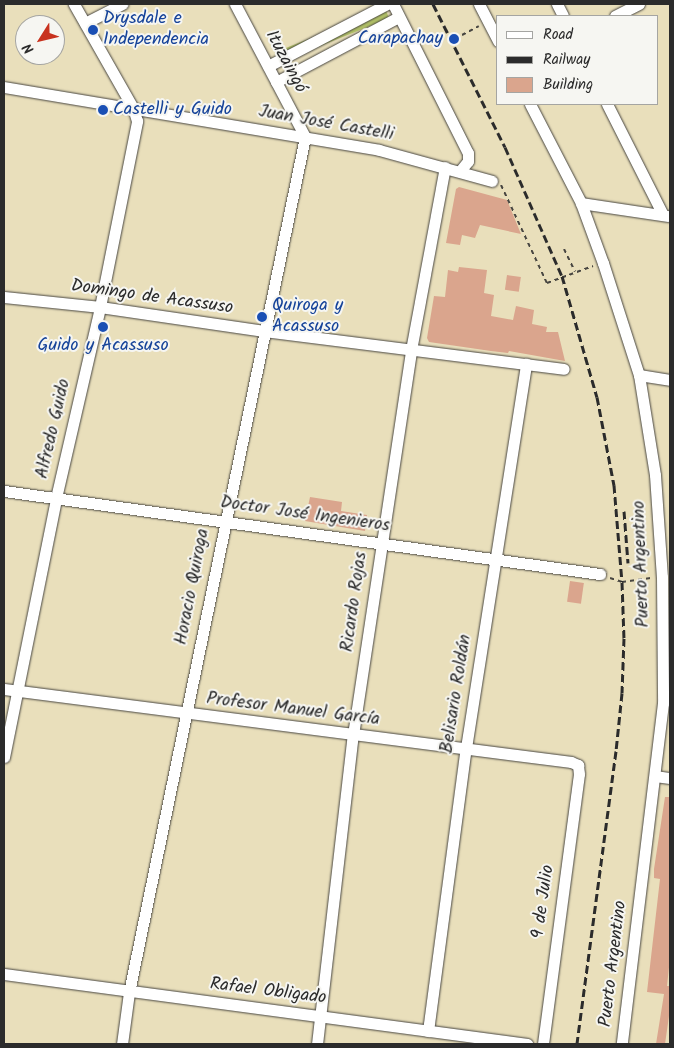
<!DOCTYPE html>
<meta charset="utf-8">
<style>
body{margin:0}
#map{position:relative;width:674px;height:1048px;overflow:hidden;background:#e9dfbb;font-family:Kalam,sans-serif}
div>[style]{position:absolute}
.green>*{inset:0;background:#b5c568;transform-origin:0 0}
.building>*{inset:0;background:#daa58d;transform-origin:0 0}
.path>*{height:2px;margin-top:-1px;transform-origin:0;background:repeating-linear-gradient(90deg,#484641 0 4px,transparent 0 8px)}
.roads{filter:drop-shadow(0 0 1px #484641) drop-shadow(0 0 1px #484641)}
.street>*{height:11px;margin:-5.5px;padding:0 5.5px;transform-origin:5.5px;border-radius:5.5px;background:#fff}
.rail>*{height:3px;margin-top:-1.5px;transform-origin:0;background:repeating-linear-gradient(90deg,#2b2b2b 0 8px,transparent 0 12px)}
.dots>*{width:14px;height:14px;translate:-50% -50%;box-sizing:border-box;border:2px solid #f6f6f2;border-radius:50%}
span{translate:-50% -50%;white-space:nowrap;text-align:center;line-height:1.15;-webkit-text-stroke:4px #f6f6f2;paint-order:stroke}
.transit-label{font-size:18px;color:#164399}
.left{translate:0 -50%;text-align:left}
.right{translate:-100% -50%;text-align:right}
.street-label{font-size:18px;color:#2b2b2b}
.frame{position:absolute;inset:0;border:5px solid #2b2b2b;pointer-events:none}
.legend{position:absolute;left:496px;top:15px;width:162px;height:90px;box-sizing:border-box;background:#f6f6f2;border:1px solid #a5a5a2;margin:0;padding:6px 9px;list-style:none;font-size:15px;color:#2b2b2b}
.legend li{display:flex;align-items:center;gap:10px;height:25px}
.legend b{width:25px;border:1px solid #a5a5a2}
.north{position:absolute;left:15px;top:15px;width:50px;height:50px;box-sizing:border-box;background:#f6f6f2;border:1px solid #a5a5a2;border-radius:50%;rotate:234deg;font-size:14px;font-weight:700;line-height:20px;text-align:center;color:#2b2b2b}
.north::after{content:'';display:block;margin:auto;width:18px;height:22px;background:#c8321e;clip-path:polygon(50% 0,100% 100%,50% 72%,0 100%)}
</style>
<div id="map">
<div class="green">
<div style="left:385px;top:8px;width:11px;height:119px;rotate:68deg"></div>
</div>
<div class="building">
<div style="clip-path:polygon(459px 187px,507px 200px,521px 234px,480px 225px,475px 238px,462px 235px,460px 245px,446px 243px,456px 189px)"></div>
<div style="clip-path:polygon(459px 267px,487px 270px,484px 293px,494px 295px,491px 316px,513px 320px,516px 306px,534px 310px,532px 324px,547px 327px,546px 332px,558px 332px,565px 361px,509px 351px,508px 353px,491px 351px,429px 342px,427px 338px,434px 296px,445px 297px,448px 270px,458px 272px)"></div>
<div style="left:507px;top:275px;width:14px;height:15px;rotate:8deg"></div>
<div style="clip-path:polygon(310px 497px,342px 502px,341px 511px,367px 515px,365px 531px,305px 521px)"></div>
<div style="left:570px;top:581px;width:14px;height:21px;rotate:8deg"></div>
<div style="clip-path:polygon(665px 797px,670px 797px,670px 958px,667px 986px,670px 986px,670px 1009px,665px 1044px,656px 1044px,664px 994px,647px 992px,660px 879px,654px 878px,654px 869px)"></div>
</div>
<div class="path">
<div style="left:462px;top:35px;width:19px;rotate:-28deg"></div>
<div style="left:501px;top:185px;width:108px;rotate:64.9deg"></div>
<div style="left:547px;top:283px;width:49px;rotate:-20.3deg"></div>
<div style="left:564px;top:249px;width:25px;rotate:64deg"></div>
<div style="left:610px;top:578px;width:13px;rotate:18deg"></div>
<div style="left:622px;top:582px;width:29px;rotate:-8deg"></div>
</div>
<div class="roads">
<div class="street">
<div style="left:235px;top:4px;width:150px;rotate:62.2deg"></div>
<div style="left:393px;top:4px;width:167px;rotate:63.3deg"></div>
<div style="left:468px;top:153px;width:8px;rotate:90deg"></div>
<div style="left:468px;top:161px;width:13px;rotate:129deg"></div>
<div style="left:479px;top:4px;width:42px;rotate:62.8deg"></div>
<div style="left:557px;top:4px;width:13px;rotate:63deg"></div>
<div style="left:615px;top:16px;width:27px;rotate:-27deg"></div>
<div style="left:85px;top:23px;width:42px;rotate:-27.2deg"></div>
<div style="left:268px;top:66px;width:134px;rotate:-27.5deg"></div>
<div style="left:276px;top:82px;width:139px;rotate:-27.9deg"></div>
<div style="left:4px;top:87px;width:380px;rotate:9.5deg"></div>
<div style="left:379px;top:150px;width:117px;rotate:15.3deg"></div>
<div style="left:530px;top:104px;width:111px;rotate:62.7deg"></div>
<div style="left:581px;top:203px;width:64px;rotate:69.9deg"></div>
<div style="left:603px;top:263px;width:118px;rotate:72.2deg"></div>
<div style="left:639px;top:375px;width:101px;rotate:80.9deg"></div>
<div style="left:655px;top:475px;width:102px;rotate:86.1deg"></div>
<div style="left:662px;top:577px;width:126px;rotate:89.5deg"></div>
<div style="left:663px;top:703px;width:343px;rotate:96.9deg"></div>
<div style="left:607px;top:104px;width:124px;rotate:63.2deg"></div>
<div style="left:581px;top:203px;width:88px;rotate:8.5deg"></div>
<div style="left:4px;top:297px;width:97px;rotate:5.9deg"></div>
<div style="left:100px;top:307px;width:166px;rotate:8.3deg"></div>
<div style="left:264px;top:331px;width:302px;rotate:7.2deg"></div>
<div style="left:639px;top:375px;width:31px;rotate:9deg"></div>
<div style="left:4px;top:491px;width:602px;rotate:7.93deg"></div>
<div style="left:4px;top:689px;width:572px;rotate:7.34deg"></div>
<div style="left:571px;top:762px;width:8px;rotate:23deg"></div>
<div style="left:578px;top:765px;width:9px;rotate:84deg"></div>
<div style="left:579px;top:774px;width:272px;rotate:97.6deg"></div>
<div style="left:4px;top:757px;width:264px;rotate:-78.6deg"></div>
<div style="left:56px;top:498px;width:196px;rotate:-77deg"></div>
<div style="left:100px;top:307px;width:190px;rotate:-78.7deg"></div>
<div style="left:137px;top:121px;width:14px;rotate:-107deg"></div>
<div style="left:133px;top:108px;width:120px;rotate:-119.6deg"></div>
<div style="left:655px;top:776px;width:15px;rotate:8deg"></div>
<div style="left:4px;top:974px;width:528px;rotate:7.62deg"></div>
<div style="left:428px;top:1031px;width:286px;rotate:-82.4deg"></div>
<div style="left:466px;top:748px;width:389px;rotate:-81.1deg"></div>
<div style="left:122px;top:1044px;width:52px;rotate:-82.3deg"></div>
<div style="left:129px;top:992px;width:873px;rotate:-78.37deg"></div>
<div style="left:317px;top:1044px;width:311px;rotate:-83.4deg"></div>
<div style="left:353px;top:735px;width:389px;rotate:-81.4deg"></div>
<div style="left:411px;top:350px;width:186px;rotate:-79.5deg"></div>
</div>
</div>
<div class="rail">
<div style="left:433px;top:4px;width:160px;rotate:63.3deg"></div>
<div style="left:505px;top:147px;width:141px;rotate:66.2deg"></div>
<div style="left:562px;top:276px;width:126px;rotate:73.9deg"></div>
<div style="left:597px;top:397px;width:90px;rotate:79.1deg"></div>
<div style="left:614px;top:485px;width:97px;rotate:85.3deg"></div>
<div style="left:622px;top:582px;width:56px;rotate:88deg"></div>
<div style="left:624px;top:638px;width:55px;rotate:92.1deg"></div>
<div style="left:622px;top:693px;width:58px;rotate:95.9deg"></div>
<div style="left:616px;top:751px;width:296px;rotate:97.6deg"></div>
<div style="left:624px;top:511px;width:52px;rotate:85.6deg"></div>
</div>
<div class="dots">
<div style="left:93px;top:30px;background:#1a4fb4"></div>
<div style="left:454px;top:39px;background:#1a4fb4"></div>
<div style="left:103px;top:110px;background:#1a4fb4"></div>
<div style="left:262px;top:317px;background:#1a4fb4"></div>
<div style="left:103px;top:327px;background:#1a4fb4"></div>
</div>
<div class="transit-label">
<span class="left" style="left:103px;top:30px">Drysdale e<br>Independencia</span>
<span class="right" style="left:443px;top:39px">Carapachay</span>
<span class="left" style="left:113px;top:110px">Castelli y Guido</span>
<span class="left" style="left:272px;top:317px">Quiroga y<br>Acassuso</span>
<span style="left:103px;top:346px">Guido y Acassuso</span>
</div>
<div class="street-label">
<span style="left:285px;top:62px;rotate:62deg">Ituzaingó</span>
<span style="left:326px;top:124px;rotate:10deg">Juan José Castelli</span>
<span style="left:152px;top:298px;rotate:8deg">Domingo de Acassuso</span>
<span style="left:54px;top:429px;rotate:-77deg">Alfredo Guido</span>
<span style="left:305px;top:515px;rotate:8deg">Doctor José Ingenieros</span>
<span style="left:642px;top:564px;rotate:-92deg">Puerto Argentino</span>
<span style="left:193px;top:587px;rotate:-79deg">Horacio Quiroga</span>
<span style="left:355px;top:602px;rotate:-82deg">Ricardo Rojas</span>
<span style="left:457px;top:694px;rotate:-81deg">Belisario Roldán</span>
<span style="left:293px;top:710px;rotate:7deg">Profesor Manuel García</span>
<span style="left:544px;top:902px;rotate:-82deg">9 de Julio</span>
<span style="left:614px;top:964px;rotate:-83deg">Puerto Argentino</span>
<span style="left:268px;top:992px;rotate:7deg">Rafael Obligado</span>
</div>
<div class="frame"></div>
<ul class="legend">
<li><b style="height:6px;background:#fff"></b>Road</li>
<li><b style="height:6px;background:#2b2b2b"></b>Railway</li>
<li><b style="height:14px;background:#daa58d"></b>Building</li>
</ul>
<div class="north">N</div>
</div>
